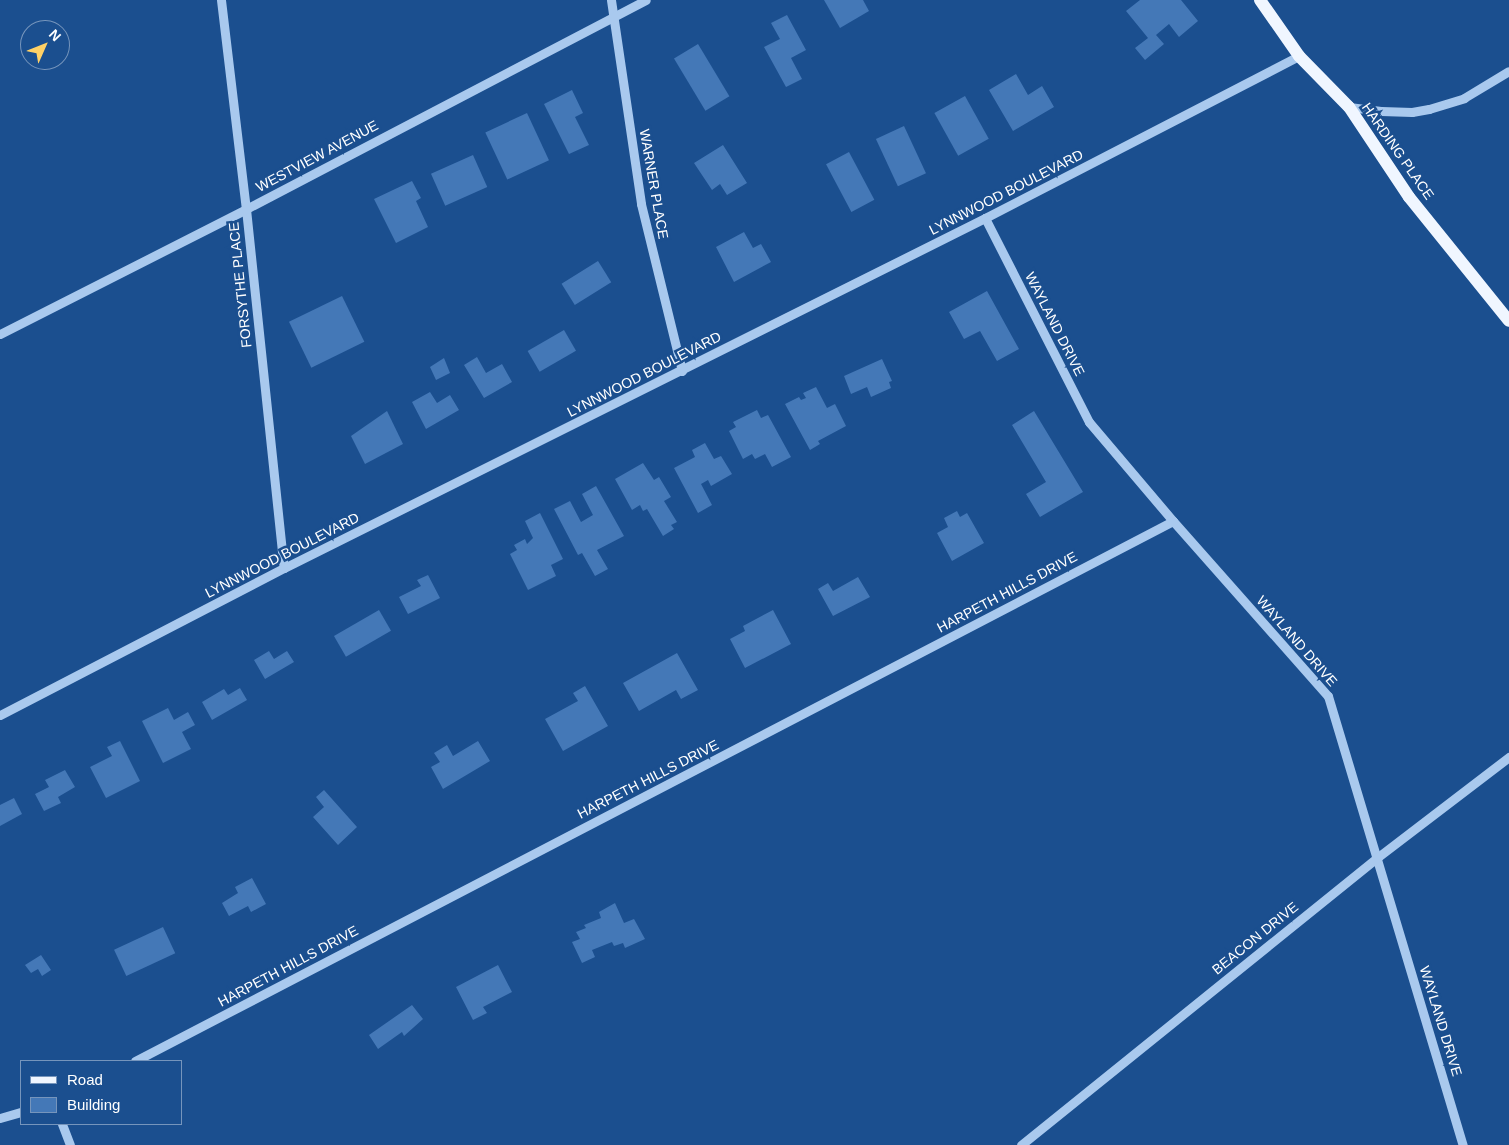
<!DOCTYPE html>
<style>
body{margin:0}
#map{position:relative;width:1509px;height:1145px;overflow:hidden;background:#1b4f8f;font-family:Helvetica,sans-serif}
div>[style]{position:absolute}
.building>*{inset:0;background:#4478b7;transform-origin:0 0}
.minor>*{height:9px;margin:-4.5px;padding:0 4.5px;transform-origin:4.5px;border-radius:4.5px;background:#a9c9ee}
.major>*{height:12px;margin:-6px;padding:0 6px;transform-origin:6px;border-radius:6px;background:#f0f6ff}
span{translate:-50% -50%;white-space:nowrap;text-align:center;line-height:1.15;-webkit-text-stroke:5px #1b4f8f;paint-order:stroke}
.street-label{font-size:14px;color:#fff}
.legend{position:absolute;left:20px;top:1060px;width:162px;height:65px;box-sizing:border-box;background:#1b4f8f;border:1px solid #7695bc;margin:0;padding:6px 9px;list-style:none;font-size:15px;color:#fff}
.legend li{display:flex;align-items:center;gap:10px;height:25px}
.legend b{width:25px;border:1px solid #7695bc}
.north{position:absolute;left:20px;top:20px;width:50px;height:50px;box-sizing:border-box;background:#1b4f8f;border:1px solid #7695bc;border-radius:50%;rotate:46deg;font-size:14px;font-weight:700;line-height:20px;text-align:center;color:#fff}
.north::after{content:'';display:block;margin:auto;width:18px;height:22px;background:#ffd166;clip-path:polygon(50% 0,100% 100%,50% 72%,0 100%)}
</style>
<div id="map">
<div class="building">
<div style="clip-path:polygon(824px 0,863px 0,869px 11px,840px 28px)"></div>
<div style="clip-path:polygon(1140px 0,1181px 0,1198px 21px,1179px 37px,1169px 24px,1156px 35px,1164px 44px,1145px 60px,1135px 48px,1148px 38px,1126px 11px)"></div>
<div style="clip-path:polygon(787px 15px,806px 50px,791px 58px,802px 79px,786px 87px,764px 47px,780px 39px,771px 23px)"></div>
<div style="left:698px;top:44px;width:61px;height:28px;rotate:59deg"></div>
<div style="clip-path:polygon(1016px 74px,1028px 95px,1042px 86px,1054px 107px,1013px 131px,989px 90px)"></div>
<div style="clip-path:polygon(572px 90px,583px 113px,575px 117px,589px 145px,569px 154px,544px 104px)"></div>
<div style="left:965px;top:96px;width:49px;height:35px;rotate:61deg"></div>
<div style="left:527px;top:113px;width:52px;height:46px;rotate:65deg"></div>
<div style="left:904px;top:126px;width:52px;height:31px;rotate:65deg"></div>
<div style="clip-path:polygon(723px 145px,747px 183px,727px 195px,720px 184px,712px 190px,694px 163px)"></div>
<div style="left:849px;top:152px;width:54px;height:26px;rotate:62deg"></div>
<div style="left:473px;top:155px;width:35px;height:46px;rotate:66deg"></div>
<div style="clip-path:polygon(412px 181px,421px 198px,416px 201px,428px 227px,396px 243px,374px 199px)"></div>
<div style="clip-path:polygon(744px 232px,753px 248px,761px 244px,771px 262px,734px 282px,716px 247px)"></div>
<div style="left:598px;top:261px;width:25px;height:43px;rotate:58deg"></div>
<div style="clip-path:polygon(987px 291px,1019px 349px,997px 361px,980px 331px,964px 339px,949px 312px)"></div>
<div style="left:342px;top:296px;width:51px;height:59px;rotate:64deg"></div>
<div style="left:564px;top:330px;width:24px;height:42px;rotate:60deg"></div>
<div style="clip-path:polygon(477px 357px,486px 373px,502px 364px,512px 382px,484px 398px,464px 365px)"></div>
<div style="clip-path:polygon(444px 358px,450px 373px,436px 380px,430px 367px)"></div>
<div style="clip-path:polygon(882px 359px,892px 381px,889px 382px,891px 388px,871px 397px,867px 387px,851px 394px,844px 376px)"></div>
<div style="clip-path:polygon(816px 387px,827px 408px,835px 404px,846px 426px,818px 441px,820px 444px,810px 450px,785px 404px,799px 397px,801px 400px,806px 398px,803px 393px)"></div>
<div style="clip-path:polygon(430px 392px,437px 403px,450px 395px,459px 410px,426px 429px,412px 402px)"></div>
<div style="clip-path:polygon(757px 410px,761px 418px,768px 415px,791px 457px,772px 467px,765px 454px,755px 459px,752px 454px,743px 459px,729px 431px,736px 427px,733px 422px)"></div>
<div style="clip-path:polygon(387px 411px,403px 444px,365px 464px,351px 436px)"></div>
<div style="clip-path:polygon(1034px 411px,1083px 492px,1040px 517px,1026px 494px,1046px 482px,1012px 425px)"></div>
<div style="clip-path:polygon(705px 443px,714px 459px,721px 456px,732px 474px,711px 486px,708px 480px,701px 484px,712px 505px,698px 513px,674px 468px,695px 457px,692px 450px)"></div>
<div style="clip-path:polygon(643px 463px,654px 480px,659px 477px,671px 497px,664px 501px,677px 522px,671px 525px,674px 529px,663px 536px,647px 509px,643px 511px,640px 505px,632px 510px,615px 479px)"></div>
<div style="clip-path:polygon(596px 486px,624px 536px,597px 550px,608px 569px,595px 576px,582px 553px,578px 555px,554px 509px,570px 501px,581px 522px,593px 515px,582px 494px)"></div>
<div style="clip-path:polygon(957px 511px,960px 517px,967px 513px,984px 543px,952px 561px,937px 533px,948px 527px,944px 518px)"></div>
<div style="clip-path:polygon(540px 513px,563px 559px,551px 565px,556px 576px,528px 590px,510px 554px,517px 550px,514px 545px,525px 539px,527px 544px,533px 538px,525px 521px)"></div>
<div style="clip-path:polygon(428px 575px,440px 598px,408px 614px,399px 597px,421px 586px,417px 580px)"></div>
<div style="clip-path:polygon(858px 577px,870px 597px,833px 616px,818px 589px,828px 583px,833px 591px)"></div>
<div style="left:379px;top:610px;width:24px;height:52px;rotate:60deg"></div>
<div style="clip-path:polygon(773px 610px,791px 644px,745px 668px,730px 639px,745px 631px,743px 626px)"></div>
<div style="clip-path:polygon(269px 651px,274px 659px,287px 651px,294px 662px,265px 679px,254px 660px)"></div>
<div style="clip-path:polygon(677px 653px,698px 690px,681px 699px,676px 690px,639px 711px,623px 683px)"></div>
<div style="clip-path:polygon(585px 686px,608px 726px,563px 751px,545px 719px,578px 701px,573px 693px)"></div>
<div style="clip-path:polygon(240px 688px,247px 700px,212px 720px,202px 702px,224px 689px,228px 695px)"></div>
<div style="clip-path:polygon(168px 708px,174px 720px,188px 712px,195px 725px,182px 732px,191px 749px,163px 763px,142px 721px)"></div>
<div style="clip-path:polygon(120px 741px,140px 781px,106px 798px,90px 767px,112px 756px,107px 747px)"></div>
<div style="clip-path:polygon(478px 741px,490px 761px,443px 789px,431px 767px,440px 762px,434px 753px,447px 745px,453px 756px)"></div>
<div style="clip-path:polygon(65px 770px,75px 787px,58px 797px,61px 803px,44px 811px,35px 794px,49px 787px,45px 780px)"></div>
<div style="clip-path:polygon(324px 790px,357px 827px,338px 845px,313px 817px,324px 807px,316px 797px)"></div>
<div style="clip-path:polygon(14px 798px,22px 814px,0 826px,0 805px)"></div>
<div style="clip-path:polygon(252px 878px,266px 904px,251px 912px,248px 906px,229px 916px,222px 903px,238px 893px,235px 887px)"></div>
<div style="clip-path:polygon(615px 903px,624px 923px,634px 919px,645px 939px,625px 948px,623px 943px,614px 946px,612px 942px,592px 950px,595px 957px,582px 963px,572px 942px,580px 939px,576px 932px,586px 928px,584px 925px,601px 918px,599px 912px)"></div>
<div style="left:163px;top:927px;width:29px;height:54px;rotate:65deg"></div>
<div style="clip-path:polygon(41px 955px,51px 970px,42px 976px,38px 969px,31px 973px,25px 965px)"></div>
<div style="clip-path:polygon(498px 965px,512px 992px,483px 1007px,487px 1013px,473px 1020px,456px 987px)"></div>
<div style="clip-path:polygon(412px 1005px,423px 1019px,404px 1036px,402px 1032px,378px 1049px,369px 1035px)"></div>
</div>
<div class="minor">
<div style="left:221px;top:0;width:210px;rotate:83.2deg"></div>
<div style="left:246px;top:209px;width:361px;rotate:84deg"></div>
<div style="left:611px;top:0;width:206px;rotate:81.6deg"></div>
<div style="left:641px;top:204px;width:172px;rotate:76.2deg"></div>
<div style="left:1349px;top:107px;width:32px;rotate:7deg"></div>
<div style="left:1381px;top:111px;width:31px;rotate:2deg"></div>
<div style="left:1412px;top:112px;width:17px;rotate:-10deg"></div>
<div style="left:1429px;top:109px;width:37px;rotate:-17deg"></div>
<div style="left:1464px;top:98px;width:52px;rotate:-31deg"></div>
<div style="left:985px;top:218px;width:229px;rotate:63deg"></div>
<div style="left:1089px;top:422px;width:130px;rotate:49.7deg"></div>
<div style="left:1173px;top:521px;width:234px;rotate:48.5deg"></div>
<div style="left:1328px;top:696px;width:469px;rotate:73.3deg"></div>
<div style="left:0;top:334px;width:276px;rotate:-26.9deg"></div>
<div style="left:246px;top:209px;width:451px;rotate:-27.6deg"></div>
<div style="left:0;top:715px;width:320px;rotate:-27.4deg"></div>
<div style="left:284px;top:568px;width:784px;rotate:-26.53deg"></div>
<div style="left:985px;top:218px;width:353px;rotate:-27.3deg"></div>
<div style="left:135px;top:1061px;width:1170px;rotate:-27.48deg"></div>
<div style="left:0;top:1118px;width:22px;rotate:-16deg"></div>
<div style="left:62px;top:1124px;width:22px;rotate:69deg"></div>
<div style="left:1021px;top:1145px;width:459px;rotate:-38.9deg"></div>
<div style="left:1378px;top:857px;width:165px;rotate:-37.4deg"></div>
</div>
<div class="major">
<div style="left:1260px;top:0;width:68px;rotate:55.1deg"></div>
<div style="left:1299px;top:56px;width:71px;rotate:45.6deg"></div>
<div style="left:1349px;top:107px;width:108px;rotate:56.3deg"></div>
<div style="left:1409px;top:197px;width:159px;rotate:51.1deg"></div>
</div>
<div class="street-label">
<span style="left:1398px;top:151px;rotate:55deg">HARDING PLACE</span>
<span style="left:317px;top:156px;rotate:-28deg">WESTVIEW AVENUE</span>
<span style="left:654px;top:184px;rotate:80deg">WARNER PLACE</span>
<span style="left:1006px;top:192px;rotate:-27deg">LYNNWOOD BOULEVARD</span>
<span style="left:240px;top:285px;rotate:-96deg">FORSYTHE PLACE</span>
<span style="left:1055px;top:324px;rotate:63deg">WAYLAND DRIVE</span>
<span style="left:644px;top:374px;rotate:-27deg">LYNNWOOD BOULEVARD</span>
<span style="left:282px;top:555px;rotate:-27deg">LYNNWOOD BOULEVARD</span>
<span style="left:1007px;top:592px;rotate:-28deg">HARPETH HILLS DRIVE</span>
<span style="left:1297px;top:641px;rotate:49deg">WAYLAND DRIVE</span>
<span style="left:648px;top:779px;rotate:-27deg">HARPETH HILLS DRIVE</span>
<span style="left:1255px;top:938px;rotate:-39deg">BEACON DRIVE</span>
<span style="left:288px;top:966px;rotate:-28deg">HARPETH HILLS DRIVE</span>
<span style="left:1441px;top:1021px;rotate:73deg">WAYLAND DRIVE</span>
</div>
<ul class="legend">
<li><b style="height:6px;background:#f0f6ff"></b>Road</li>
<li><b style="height:14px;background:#4478b7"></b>Building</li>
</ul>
<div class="north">N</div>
</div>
